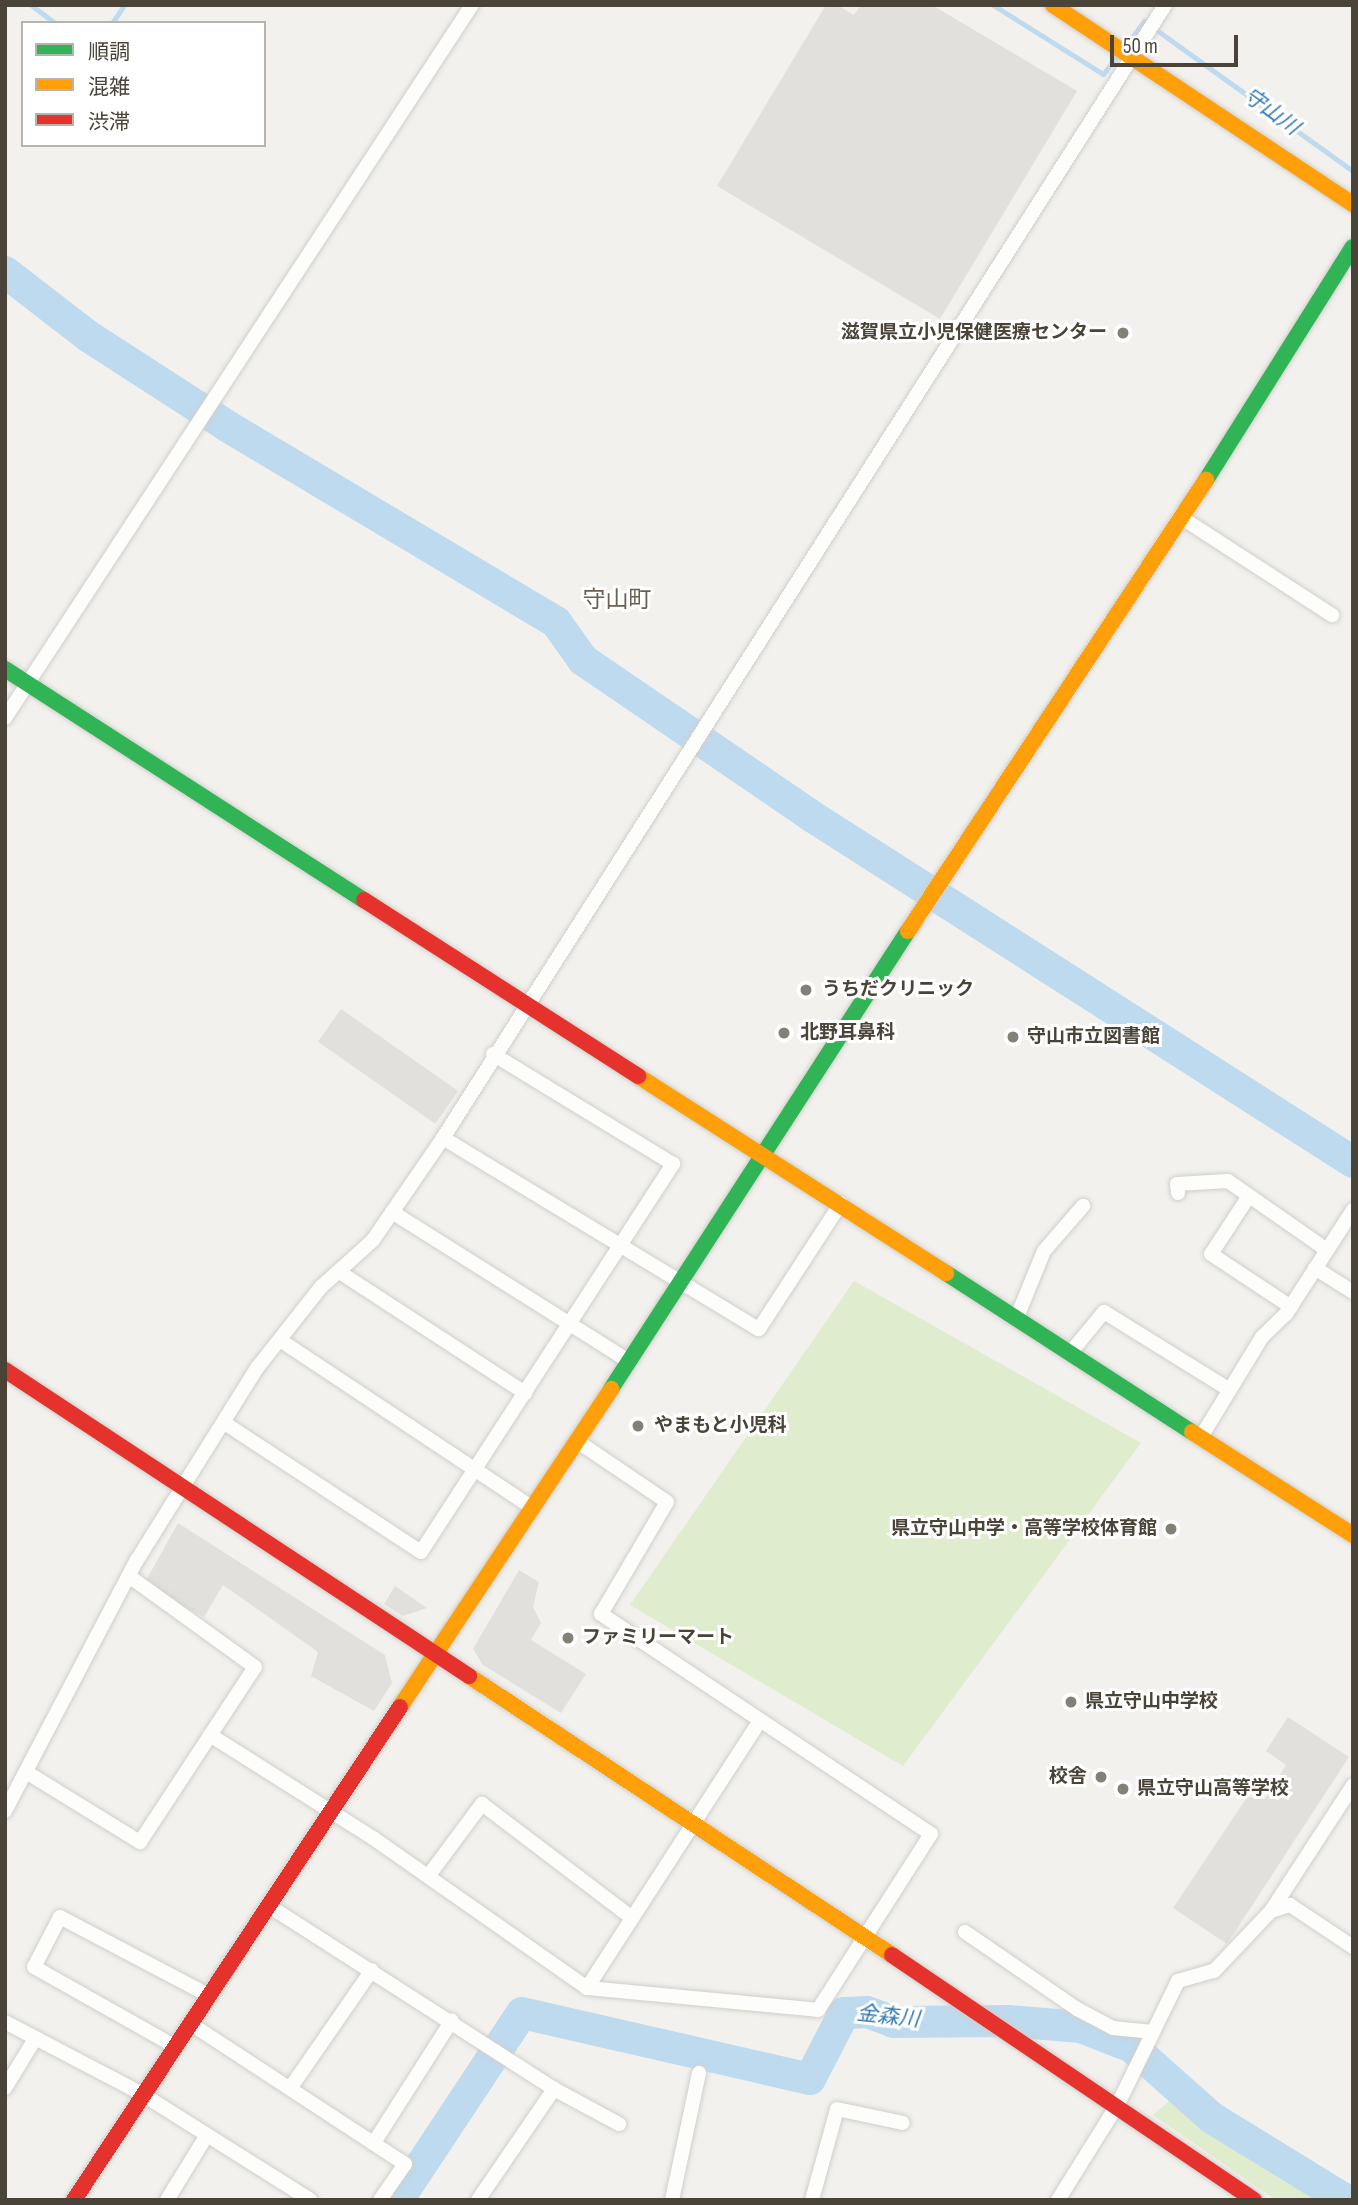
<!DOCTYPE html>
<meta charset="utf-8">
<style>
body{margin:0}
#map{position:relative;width:1358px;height:2205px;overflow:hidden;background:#f2f1ed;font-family:"Sofia Sans Condensed","Noto Sans JP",sans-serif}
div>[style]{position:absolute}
.green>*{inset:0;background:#dfecce}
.parking>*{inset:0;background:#e2e0dc;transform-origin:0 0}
.stream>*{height:5px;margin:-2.5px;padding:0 2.5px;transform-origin:2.5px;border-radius:2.5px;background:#bedaef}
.river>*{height:32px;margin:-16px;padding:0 16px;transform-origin:16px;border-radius:16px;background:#bedaef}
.roads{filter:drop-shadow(0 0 2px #d0cfca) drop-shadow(0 0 2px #d0cfca)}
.street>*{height:14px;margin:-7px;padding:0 7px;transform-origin:7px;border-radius:7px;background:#fdfdfc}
.fast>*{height:16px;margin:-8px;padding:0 8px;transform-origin:8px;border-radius:8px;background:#30b455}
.slow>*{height:16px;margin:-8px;padding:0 8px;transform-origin:8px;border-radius:8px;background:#ff9f0a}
.jam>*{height:16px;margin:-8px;padding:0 8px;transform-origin:8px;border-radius:8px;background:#e5322d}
.dots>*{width:19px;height:19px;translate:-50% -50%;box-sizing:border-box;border:4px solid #fff;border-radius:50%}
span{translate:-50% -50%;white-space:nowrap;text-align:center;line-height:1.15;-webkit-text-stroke:6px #fff;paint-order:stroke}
.poi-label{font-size:19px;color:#494338;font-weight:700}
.right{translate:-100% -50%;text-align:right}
.left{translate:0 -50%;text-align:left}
.water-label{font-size:21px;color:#3279b4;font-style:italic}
.quarter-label{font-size:23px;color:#6c6150}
.frame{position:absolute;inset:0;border:7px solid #494338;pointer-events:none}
.legend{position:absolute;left:21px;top:21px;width:245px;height:126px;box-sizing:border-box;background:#fff;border:2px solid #b6b4af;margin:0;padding:9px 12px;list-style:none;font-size:21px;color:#494338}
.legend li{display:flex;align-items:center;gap:14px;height:35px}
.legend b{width:35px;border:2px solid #b6b4af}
.scale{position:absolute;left:1110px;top:35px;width:128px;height:32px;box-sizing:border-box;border:4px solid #494338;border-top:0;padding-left:9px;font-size:21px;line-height:24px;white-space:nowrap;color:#494338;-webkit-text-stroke:5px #fff;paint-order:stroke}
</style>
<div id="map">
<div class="green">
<div style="clip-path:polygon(854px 1281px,1141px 1443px,903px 1766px,630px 1605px)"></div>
<div style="clip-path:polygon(1174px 2097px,1317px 2200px,1276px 2200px,1153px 2115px)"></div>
</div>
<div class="parking">
<div style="clip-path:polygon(826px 5px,837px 5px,854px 15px,861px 5px,932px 5px,1077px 91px,940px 319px,717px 186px)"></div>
<div style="left:341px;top:1009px;width:143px;height:40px;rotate:35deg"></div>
<div style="clip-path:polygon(178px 1523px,385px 1655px,392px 1683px,374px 1711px,311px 1676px,318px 1652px,223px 1585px,204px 1617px,143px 1586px)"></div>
<div style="clip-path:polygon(519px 1570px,539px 1582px,533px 1607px,541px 1623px,531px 1640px,586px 1674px,561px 1713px,483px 1665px,473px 1649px)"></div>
<div style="clip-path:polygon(395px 1586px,427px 1608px,403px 1616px,384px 1604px)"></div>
<div style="clip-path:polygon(1288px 1717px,1349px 1757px,1227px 1944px,1173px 1908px,1247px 1797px,1265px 1799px,1286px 1765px,1266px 1751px)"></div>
</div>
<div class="stream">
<div style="left:31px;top:5px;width:30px;rotate:37deg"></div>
<div style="left:993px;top:5px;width:130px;rotate:32.1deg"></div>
<div style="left:1103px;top:74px;width:24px;rotate:-52deg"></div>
<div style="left:112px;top:23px;width:22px;rotate:-56deg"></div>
<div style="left:1124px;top:48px;width:34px;rotate:-53deg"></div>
<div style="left:1144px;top:21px;width:257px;rotate:35.7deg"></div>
</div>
<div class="river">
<div style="left:5px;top:272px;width:105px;rotate:37.6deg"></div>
<div style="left:88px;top:336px;width:166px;rotate:32.9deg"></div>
<div style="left:227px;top:426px;width:383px;rotate:30.8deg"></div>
<div style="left:556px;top:622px;width:47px;rotate:54.6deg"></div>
<div style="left:583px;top:660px;width:278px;rotate:34.3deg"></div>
<div style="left:813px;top:817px;width:641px;rotate:32.57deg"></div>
<div style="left:398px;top:2200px;width:224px;rotate:-56.5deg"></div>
<div style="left:522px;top:2013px;width:295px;rotate:12.9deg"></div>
<div style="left:810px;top:2079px;width:74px;rotate:-62.7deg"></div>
<div style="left:844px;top:2013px;width:23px;rotate:-2deg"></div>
<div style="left:867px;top:2012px;width:29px;rotate:20deg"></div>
<div style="left:894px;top:2022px;width:114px;rotate:-0.5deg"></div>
<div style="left:1008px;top:2021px;width:73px;rotate:4.7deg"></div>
<div style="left:1081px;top:2027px;width:55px;rotate:21.4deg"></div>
<div style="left:1132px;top:2047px;width:107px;rotate:41.6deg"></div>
<div style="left:1212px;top:2118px;width:157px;rotate:31.5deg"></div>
</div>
<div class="roads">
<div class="street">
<div style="left:1182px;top:518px;width:179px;rotate:32.9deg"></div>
<div style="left:5px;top:718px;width:852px;rotate:-56.78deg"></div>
<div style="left:443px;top:1138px;width:369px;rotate:31.2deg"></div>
<div style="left:759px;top:1329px;width:150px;rotate:-56.9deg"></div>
<div style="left:1178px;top:1193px;width:9px;rotate:-96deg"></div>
<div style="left:1177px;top:1184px;width:51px;rotate:-3.4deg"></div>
<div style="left:1228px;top:1181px;width:121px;rotate:34.9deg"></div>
<div style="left:1249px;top:1196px;width:69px;rotate:123.2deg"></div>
<div style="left:1211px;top:1254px;width:96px;rotate:33.5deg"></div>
<div style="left:392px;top:1212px;width:280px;rotate:32.2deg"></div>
<div style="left:1315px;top:1268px;width:45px;rotate:32.3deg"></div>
<div style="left:341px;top:1273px;width:220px;rotate:33.1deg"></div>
<div style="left:1017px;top:1317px;width:71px;rotate:-67.8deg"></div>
<div style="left:1044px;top:1251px;width:60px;rotate:-49.1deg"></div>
<div style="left:280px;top:1340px;width:301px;rotate:33.6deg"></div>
<div style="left:1071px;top:1352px;width:52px;rotate:-50.5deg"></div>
<div style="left:1104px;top:1312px;width:148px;rotate:31.8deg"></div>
<div style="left:226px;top:1424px;width:233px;rotate:33.3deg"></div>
<div style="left:421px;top:1552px;width:463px;rotate:-57deg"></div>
<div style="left:673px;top:1164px;width:211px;rotate:-148.6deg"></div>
<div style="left:1201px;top:1437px;width:117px;rotate:-58.6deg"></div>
<div style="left:1262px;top:1337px;width:33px;rotate:-44deg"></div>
<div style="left:1286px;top:1314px;width:124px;rotate:-57.2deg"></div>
<div style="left:210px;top:1735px;width:193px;rotate:32.3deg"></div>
<div style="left:373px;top:1838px;width:261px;rotate:35deg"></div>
<div style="left:587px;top:1988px;width:232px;rotate:5.4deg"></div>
<div style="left:818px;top:2010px;width:209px;rotate:-57.3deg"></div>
<div style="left:931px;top:1834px;width:397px;rotate:-146.3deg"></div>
<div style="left:601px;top:1614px;width:130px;rotate:-59.5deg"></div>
<div style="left:667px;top:1502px;width:109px;rotate:-145.9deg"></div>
<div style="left:26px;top:1772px;width:134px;rotate:31.6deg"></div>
<div style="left:140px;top:1842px;width:209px;rotate:-56.7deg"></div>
<div style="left:255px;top:1667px;width:155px;rotate:-144.2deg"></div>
<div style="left:5px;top:1811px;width:284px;rotate:-62.3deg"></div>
<div style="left:137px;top:1560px;width:226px;rotate:-58deg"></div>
<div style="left:257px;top:1368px;width:103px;rotate:-51.7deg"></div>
<div style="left:321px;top:1287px;width:70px;rotate:-42.1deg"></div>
<div style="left:373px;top:1240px;width:124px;rotate:-55.5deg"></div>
<div style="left:443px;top:1138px;width:1343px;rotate:-57.49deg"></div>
<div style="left:429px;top:1875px;width:89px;rotate:-53.3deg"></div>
<div style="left:482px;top:1804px;width:187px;rotate:37.2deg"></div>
<div style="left:269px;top:1906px;width:339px;rotate:32.7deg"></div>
<div style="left:554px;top:2089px;width:74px;rotate:28.3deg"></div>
<div style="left:1271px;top:1911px;width:20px;rotate:-18deg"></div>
<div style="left:1290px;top:1905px;width:76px;rotate:33.7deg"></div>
<div style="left:965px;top:1932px;width:136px;rotate:34.5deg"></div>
<div style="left:1077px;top:2009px;width:41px;rotate:27.8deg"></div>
<div style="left:1113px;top:2028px;width:40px;rotate:5.7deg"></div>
<div style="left:587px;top:1988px;width:317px;rotate:-57.1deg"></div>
<div style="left:5px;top:2022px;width:155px;rotate:27.7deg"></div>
<div style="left:142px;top:2094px;width:199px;rotate:32.2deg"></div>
<div style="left:191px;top:2024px;width:256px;rotate:33.2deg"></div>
<div style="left:405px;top:2164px;width:44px;rotate:124.8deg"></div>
<div style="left:176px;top:2047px;width:163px;rotate:-150.6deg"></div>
<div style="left:34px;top:1967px;width:56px;rotate:-62.5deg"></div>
<div style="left:60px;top:1917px;width:170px;rotate:27.8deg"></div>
<div style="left:291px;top:2087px;width:142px;rotate:-55.3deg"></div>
<div style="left:5px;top:2088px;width:57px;rotate:-58.5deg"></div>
<div style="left:375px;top:2141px;width:143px;rotate:-57.5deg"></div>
<div style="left:167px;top:2200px;width:76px;rotate:-58.4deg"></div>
<div style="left:478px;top:2200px;width:135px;rotate:-55.6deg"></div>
<div style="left:672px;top:2200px;width:130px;rotate:-78deg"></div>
<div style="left:812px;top:2200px;width:94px;rotate:-74.6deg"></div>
<div style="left:837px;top:2109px;width:67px;rotate:12deg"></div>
<div style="left:1058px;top:2200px;width:113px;rotate:-58deg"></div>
<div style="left:1118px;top:2104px;width:137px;rotate:-64deg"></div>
<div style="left:1178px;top:1981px;width:37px;rotate:-16deg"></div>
<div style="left:1214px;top:1971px;width:83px;rotate:-46.5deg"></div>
<div style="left:1271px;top:1911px;width:150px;rotate:-56.9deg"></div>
</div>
<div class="fast">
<div style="left:1206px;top:480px;width:275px;rotate:-57.8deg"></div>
<div style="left:5px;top:669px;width:427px;rotate:32.8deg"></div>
<div style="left:946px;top:1273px;width:293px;rotate:32.9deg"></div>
<div style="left:611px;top:1389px;width:546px;rotate:-57.04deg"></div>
</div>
<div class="slow">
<div style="left:1053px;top:5px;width:360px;rotate:33.6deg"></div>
<div style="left:908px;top:931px;width:541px;rotate:-56.55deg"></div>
<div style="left:638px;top:1076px;width:366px;rotate:32.6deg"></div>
<div style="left:1192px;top:1432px;width:191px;rotate:32.6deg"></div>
<div style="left:469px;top:1676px;width:507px;rotate:33.41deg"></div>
<div style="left:400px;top:1707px;width:382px;rotate:-56.4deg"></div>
</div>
<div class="jam">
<div style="left:364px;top:900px;width:326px;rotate:32.7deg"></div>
<div style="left:5px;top:1370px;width:556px;rotate:33.4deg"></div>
<div style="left:892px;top:1955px;width:437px;rotate:34.1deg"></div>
<div style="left:74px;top:2200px;width:591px;rotate:-56.53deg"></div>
</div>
</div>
<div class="dots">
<div style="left:1123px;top:333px;background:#848077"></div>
<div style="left:806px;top:990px;background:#848077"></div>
<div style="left:784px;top:1033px;background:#848077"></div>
<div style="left:1013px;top:1037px;background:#848077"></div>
<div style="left:638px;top:1426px;background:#848077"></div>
<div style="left:1171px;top:1529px;background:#848077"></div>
<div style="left:568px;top:1638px;background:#848077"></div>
<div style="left:1071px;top:1702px;background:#848077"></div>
<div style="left:1101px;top:1777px;background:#848077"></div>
<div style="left:1123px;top:1789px;background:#848077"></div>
</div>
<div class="poi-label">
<span class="right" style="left:1107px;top:333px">滋賀県立小児保健医療センター</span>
<span class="left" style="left:822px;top:990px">うちだクリニック</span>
<span class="left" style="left:800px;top:1033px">北野耳鼻科</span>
<span class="left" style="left:1027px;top:1037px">守山市立図書館</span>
<span class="left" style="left:654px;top:1426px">やまもと小児科</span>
<span class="right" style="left:1157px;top:1529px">県立守山中学・高等学校体育館</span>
<span class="left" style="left:582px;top:1638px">ファミリーマート</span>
<span class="left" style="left:1085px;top:1702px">県立守山中学校</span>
<span class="right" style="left:1087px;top:1777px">校舎</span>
<span class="left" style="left:1137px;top:1789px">県立守山高等学校</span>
</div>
<div class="water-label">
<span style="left:1271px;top:112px;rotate:36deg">守山川</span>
<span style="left:888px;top:2017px;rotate:6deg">金森川</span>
</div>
<div class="quarter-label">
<span style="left:617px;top:600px">守山町</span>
</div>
<div class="frame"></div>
<ul class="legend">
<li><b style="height:9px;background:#30b455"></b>順調</li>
<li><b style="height:9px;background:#ff9f0a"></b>混雑</li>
<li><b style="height:9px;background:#e5322d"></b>渋滞</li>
</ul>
<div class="scale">50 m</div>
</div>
